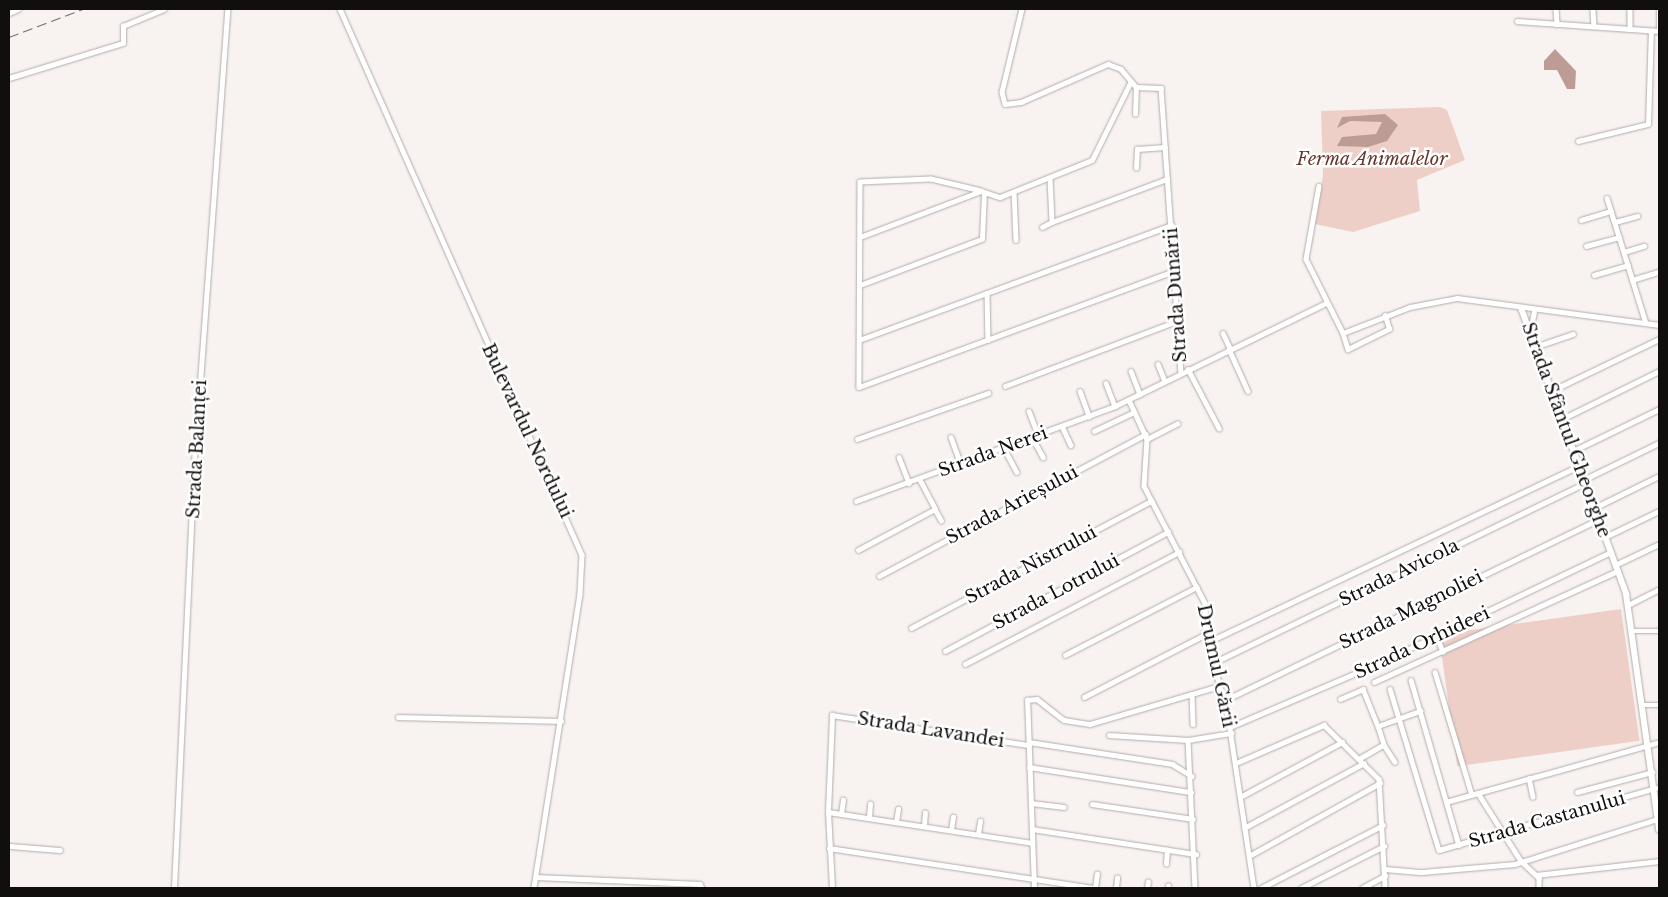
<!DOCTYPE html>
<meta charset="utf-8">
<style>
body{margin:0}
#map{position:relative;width:1668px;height:897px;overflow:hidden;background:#f8f2f0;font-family:"Libre Baskerville",serif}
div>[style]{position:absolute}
.green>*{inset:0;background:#eecfc7;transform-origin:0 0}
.water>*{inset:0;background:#bd9c95}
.roads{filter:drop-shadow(0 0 1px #b2acaa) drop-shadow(0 0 1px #b2acaa)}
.street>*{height:4.5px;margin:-2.25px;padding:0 2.25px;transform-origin:2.25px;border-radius:2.25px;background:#fff}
.secondary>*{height:6px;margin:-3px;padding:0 3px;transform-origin:3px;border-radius:3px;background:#fff}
.rail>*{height:1px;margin-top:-0.5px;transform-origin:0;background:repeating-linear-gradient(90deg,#716d6c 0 10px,transparent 0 15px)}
span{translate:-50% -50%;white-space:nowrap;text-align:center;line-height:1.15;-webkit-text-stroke:5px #fff;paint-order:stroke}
.park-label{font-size:18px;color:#67372d;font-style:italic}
.street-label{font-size:18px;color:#110f0e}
.frame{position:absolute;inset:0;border:10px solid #110f0e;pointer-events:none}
</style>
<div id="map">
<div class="green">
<div style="clip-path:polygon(1440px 107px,1447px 110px,1465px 160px,1417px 180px,1420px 211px,1353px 232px,1315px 224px,1323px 175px,1321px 111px)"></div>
<div style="left:1621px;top:609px;width:133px;height:184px;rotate:82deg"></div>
</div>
<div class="water">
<div style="clip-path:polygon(1555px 49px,1576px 71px,1575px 89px,1567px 89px,1557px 70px,1544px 70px,1544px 61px)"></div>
<div style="clip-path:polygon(1385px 114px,1398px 125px,1387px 141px,1368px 147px,1337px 146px,1342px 137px,1376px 134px,1382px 122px,1350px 121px,1337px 128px,1342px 117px)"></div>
</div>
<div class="roads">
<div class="street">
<div style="left:340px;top:9px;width:597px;rotate:66.1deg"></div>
<div style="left:582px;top:555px;width:39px;rotate:93deg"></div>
<div style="left:580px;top:594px;width:298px;rotate:98.9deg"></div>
<div style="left:1022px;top:9px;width:85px;rotate:103.5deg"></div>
<div style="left:1002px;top:92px;width:12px;rotate:76deg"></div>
<div style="left:1005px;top:104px;width:16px;rotate:-7deg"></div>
<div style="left:1021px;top:102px;width:95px;rotate:-23.6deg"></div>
<div style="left:1108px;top:64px;width:14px;rotate:21deg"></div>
<div style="left:1121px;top:69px;width:23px;rotate:50deg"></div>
<div style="left:1136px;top:87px;width:25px;rotate:2deg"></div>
<div style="left:1161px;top:88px;width:286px;rotate:86deg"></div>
<div style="left:1556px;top:9px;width:15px;rotate:86deg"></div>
<div style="left:1593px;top:9px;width:17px;rotate:87deg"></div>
<div style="left:1630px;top:9px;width:20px;rotate:90deg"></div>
<div style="left:9px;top:13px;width:10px;rotate:-24deg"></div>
<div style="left:1517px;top:21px;width:142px;rotate:4deg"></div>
<div style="left:1659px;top:31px;width:22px;rotate:-90deg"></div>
<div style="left:9px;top:78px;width:119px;rotate:-17.1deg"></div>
<div style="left:123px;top:43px;width:17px;rotate:-90deg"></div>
<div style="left:123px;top:26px;width:44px;rotate:-22.5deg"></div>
<div style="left:1135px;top:114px;width:27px;rotate:-88deg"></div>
<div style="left:1578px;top:141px;width:72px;rotate:-13.7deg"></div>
<div style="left:1648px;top:124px;width:93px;rotate:-88.2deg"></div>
<div style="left:1136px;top:168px;width:19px;rotate:-87deg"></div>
<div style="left:1137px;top:149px;width:28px;rotate:-4deg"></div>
<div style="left:1050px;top:178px;width:44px;rotate:87.4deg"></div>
<div style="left:1052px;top:222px;width:123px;rotate:-20.5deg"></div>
<div style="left:1319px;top:186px;width:74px;rotate:100.1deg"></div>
<div style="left:1306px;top:259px;width:83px;rotate:63.4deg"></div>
<div style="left:1343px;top:333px;width:72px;rotate:-21.2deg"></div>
<div style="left:1410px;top:307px;width:48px;rotate:-10.8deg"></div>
<div style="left:1457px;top:298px;width:204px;rotate:7.6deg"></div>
<div style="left:981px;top:191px;width:51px;rotate:-166.5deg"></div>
<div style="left:931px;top:179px;width:71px;rotate:177.6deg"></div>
<div style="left:860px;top:182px;width:205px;rotate:90.3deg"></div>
<div style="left:859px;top:387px;width:337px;rotate:-20.2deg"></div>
<div style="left:1014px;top:192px;width:48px;rotate:87.6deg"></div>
<div style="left:1607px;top:198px;width:131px;rotate:72.7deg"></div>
<div style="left:1581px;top:220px;width:31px;rotate:-17deg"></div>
<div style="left:1615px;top:222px;width:23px;rotate:-15deg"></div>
<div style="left:1042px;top:227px;width:11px;rotate:-27deg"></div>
<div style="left:860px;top:237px;width:129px;rotate:-20.8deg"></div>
<div style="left:981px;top:191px;width:20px;rotate:18deg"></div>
<div style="left:1000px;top:197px;width:99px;rotate:-21.9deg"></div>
<div style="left:1092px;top:160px;width:86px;rotate:-63.7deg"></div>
<div style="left:1586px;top:246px;width:34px;rotate:-15deg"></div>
<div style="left:1624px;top:252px;width:21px;rotate:-17deg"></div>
<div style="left:1594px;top:275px;width:35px;rotate:-16deg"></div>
<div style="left:1632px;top:280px;width:28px;rotate:-17deg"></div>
<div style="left:860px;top:285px;width:130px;rotate:-20.7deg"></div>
<div style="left:982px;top:239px;width:46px;rotate:-87.5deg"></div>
<div style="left:987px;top:293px;width:47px;rotate:88.8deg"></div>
<div style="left:1530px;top:332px;width:21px;rotate:-79deg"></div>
<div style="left:1223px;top:333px;width:17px;rotate:65deg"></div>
<div style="left:1343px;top:333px;width:17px;rotate:73deg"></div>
<div style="left:1348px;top:349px;width:46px;rotate:-26deg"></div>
<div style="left:1389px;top:329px;width:14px;rotate:-107deg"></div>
<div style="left:859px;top:340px;width:333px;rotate:-20.2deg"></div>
<div style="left:1535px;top:347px;width:40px;rotate:-18.9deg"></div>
<div style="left:1229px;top:349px;width:46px;rotate:65.7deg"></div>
<div style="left:1158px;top:364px;width:18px;rotate:68deg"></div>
<div style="left:1188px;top:369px;width:67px;rotate:62.3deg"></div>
<div style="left:1131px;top:371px;width:25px;rotate:69deg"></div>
<div style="left:1106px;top:383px;width:25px;rotate:69deg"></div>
<div style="left:1005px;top:386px;width:184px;rotate:-20.7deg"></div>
<div style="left:1080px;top:391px;width:27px;rotate:70deg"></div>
<div style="left:1551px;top:391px;width:120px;rotate:-25.7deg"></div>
<div style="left:1129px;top:400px;width:43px;rotate:65.2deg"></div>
<div style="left:1147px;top:439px;width:47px;rotate:93.7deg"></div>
<div style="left:1144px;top:486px;width:132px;rotate:62.5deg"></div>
<div style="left:1205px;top:603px;width:31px;rotate:88deg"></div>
<div style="left:1206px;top:634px;width:85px;rotate:75deg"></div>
<div style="left:1228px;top:716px;width:174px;rotate:81.4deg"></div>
<div style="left:1029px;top:411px;width:26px;rotate:69deg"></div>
<div style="left:1562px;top:419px;width:108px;rotate:-26.3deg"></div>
<div style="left:1062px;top:426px;width:21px;rotate:65deg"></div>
<div style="left:1094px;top:431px;width:44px;rotate:-25.4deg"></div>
<div style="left:951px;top:437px;width:29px;rotate:70deg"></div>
<div style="left:1032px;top:437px;width:23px;rotate:61deg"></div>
<div style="left:857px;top:439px;width:139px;rotate:-19.3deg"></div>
<div style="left:1147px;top:439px;width:34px;rotate:-27deg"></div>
<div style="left:1004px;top:448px;width:27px;rotate:62deg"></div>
<div style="left:1573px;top:451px;width:96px;rotate:-26deg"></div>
<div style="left:899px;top:457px;width:28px;rotate:69deg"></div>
<div style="left:1583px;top:480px;width:85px;rotate:-26deg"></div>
<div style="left:856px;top:501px;width:276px;rotate:-20.1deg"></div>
<div style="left:1115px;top:406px;width:235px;rotate:-26deg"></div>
<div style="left:1594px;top:508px;width:72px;rotate:-26.2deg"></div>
<div style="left:935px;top:509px;width:13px;rotate:61deg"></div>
<div style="left:1605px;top:537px;width:60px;rotate:-25.7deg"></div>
<div style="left:858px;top:550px;width:87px;rotate:-28deg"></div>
<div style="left:935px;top:509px;width:34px;rotate:-118deg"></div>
<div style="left:1615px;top:565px;width:49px;rotate:-25.5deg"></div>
<div style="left:879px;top:576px;width:302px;rotate:-28deg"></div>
<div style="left:1628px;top:605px;width:35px;rotate:-27deg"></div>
<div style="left:911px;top:628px;width:272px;rotate:-27.9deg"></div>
<div style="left:1631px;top:631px;width:28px"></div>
<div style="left:1436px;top:636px;width:17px;rotate:65deg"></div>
<div style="left:1208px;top:642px;width:411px;rotate:-25.4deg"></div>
<div style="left:945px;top:651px;width:253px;rotate:-28.1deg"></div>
<div style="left:1065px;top:655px;width:148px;rotate:-27.3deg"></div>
<div style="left:1213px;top:663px;width:413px;rotate:-25.8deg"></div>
<div style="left:965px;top:664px;width:242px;rotate:-27.6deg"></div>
<div style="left:1435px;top:672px;width:128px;rotate:73.3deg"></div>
<div style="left:1411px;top:680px;width:172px;rotate:73.8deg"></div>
<div style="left:1374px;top:682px;width:268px;rotate:-24.5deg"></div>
<div style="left:1390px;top:689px;width:168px;rotate:73.1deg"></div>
<div style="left:1439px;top:850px;width:225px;rotate:-16deg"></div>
<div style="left:1192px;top:694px;width:30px;rotate:88deg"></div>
<div style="left:1084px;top:697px;width:137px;rotate:-27.3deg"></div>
<div style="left:1340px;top:699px;width:25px;rotate:-23deg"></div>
<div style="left:1363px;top:689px;width:40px;rotate:68deg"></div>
<div style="left:1378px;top:726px;width:20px;rotate:72deg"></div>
<div style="left:1384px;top:745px;width:28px;rotate:150deg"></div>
<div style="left:1223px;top:701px;width:416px;rotate:-25.8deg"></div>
<div style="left:1642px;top:705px;width:17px"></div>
<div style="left:398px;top:717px;width:163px;rotate:1.4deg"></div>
<div style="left:1378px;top:726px;width:45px;rotate:-19.7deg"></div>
<div style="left:1230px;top:727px;width:162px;rotate:-23.2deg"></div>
<div style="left:1379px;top:663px;width:257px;rotate:-25.6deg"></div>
<div style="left:1109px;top:735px;width:79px;rotate:3.6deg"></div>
<div style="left:1188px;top:740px;width:44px;rotate:-9.2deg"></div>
<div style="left:1188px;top:740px;width:148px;rotate:87.3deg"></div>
<div style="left:1029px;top:742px;width:145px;rotate:8.7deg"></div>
<div style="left:1172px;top:764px;width:23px;rotate:31deg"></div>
<div style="left:1384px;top:745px;width:20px;rotate:57deg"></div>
<div style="left:1236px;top:763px;width:96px;rotate:-23.4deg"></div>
<div style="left:1324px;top:725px;width:77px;rotate:44.5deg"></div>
<div style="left:1379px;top:779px;width:109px;rotate:86.8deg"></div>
<div style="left:1029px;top:767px;width:164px;rotate:8.8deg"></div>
<div style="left:1529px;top:778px;width:19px;rotate:78deg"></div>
<div style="left:1577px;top:792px;width:78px;rotate:-14.9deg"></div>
<div style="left:1478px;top:793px;width:80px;rotate:57.7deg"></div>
<div style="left:1521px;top:861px;width:25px;rotate:43deg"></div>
<div style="left:1539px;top:878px;width:10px;rotate:90deg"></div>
<div style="left:1240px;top:797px;width:116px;rotate:-28.3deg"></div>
<div style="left:1446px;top:802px;width:221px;rotate:-15.7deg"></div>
<div style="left:1031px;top:803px;width:33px;rotate:7deg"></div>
<div style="left:1092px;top:804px;width:102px;rotate:8.4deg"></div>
<div style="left:828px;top:812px;width:206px;rotate:8.6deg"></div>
<div style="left:841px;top:814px;width:14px;rotate:-82deg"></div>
<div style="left:869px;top:818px;width:14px;rotate:-86deg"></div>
<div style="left:896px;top:822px;width:13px;rotate:-81deg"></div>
<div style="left:924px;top:826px;width:13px;rotate:-86deg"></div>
<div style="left:1244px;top:828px;width:136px;rotate:-28.4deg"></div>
<div style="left:1032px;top:829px;width:166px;rotate:8.7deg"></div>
<div style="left:951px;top:830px;width:13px;rotate:-81deg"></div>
<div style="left:978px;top:834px;width:13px;rotate:-81deg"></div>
<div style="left:9px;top:846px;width:51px;rotate:4.5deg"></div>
<div style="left:829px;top:848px;width:267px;rotate:8.6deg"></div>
<div style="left:1249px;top:856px;width:150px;rotate:-29.1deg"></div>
<div style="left:1166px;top:864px;width:14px;rotate:-86deg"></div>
<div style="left:1385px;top:869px;width:37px;rotate:5deg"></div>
<div style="left:1422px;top:872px;width:93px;rotate:-4.9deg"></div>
<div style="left:1515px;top:864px;width:150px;rotate:-17.5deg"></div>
<div style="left:1536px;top:875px;width:124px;rotate:-6.5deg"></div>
<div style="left:536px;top:877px;width:164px;rotate:2.4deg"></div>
<div style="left:700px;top:884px;width:4px;rotate:63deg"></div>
<div style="left:174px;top:888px;width:439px;rotate:-87.3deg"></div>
<div style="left:195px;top:450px;width:441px;rotate:-85.8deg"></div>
<div style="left:832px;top:888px;width:76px;rotate:-93deg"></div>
<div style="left:828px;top:812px;width:97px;rotate:-87.6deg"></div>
<div style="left:832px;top:715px;width:199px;rotate:8.7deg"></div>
<div style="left:1034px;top:888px;width:188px;rotate:-92.1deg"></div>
<div style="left:1027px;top:700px;width:10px;rotate:-6deg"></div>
<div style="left:1037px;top:699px;width:34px;rotate:38deg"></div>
<div style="left:1064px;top:720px;width:26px;rotate:9deg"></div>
<div style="left:1090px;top:724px;width:134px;rotate:-16.4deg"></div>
<div style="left:1095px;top:888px;width:14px;rotate:-82deg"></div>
<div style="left:1116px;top:888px;width:10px;rotate:-84deg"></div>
<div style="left:1147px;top:888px;width:6px;rotate:-81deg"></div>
<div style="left:1168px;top:888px;width:2px;rotate:-90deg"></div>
<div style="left:1261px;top:888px;width:137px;rotate:-27.3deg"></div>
<div style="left:1301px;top:888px;width:93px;rotate:-26.8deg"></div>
<div style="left:1362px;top:888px;width:26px;rotate:-28deg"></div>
</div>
<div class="secondary">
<div style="left:1521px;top:308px;width:305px;rotate:69.8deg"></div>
<div style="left:1626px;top:594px;width:238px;rotate:82deg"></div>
</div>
</div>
<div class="rail">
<div style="left:9px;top:37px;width:79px;rotate:-20.7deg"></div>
</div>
<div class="park-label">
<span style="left:1372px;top:159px">Ferma Animalelor</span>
</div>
<div class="street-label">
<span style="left:1176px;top:295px;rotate:-94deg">Strada Dunării</span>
<span style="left:1566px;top:430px;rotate:70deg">Strada Sfântul Gheorghe</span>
<span style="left:527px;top:431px;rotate:65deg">Bulevardul Nordului</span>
<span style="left:197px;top:449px;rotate:-87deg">Strada Balanței</span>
<span style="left:993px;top:452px;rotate:-20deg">Strada Nerei</span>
<span style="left:1012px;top:505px;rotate:-28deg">Strada Arieșului</span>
<span style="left:1031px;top:565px;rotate:-28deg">Strada Nistrului</span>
<span style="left:1399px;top:573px;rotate:-26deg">Strada Avicola</span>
<span style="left:1056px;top:592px;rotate:-28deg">Strada Lotrului</span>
<span style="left:1411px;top:610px;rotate:-26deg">Strada Magnoliei</span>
<span style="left:1422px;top:643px;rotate:-25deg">Strada Orhideei</span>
<span style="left:1216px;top:666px;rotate:78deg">Drumul Gării</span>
<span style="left:931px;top:730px;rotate:9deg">Strada Lavandei</span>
<span style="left:1547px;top:820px;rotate:-16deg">Strada Castanului</span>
</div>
<div class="frame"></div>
</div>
